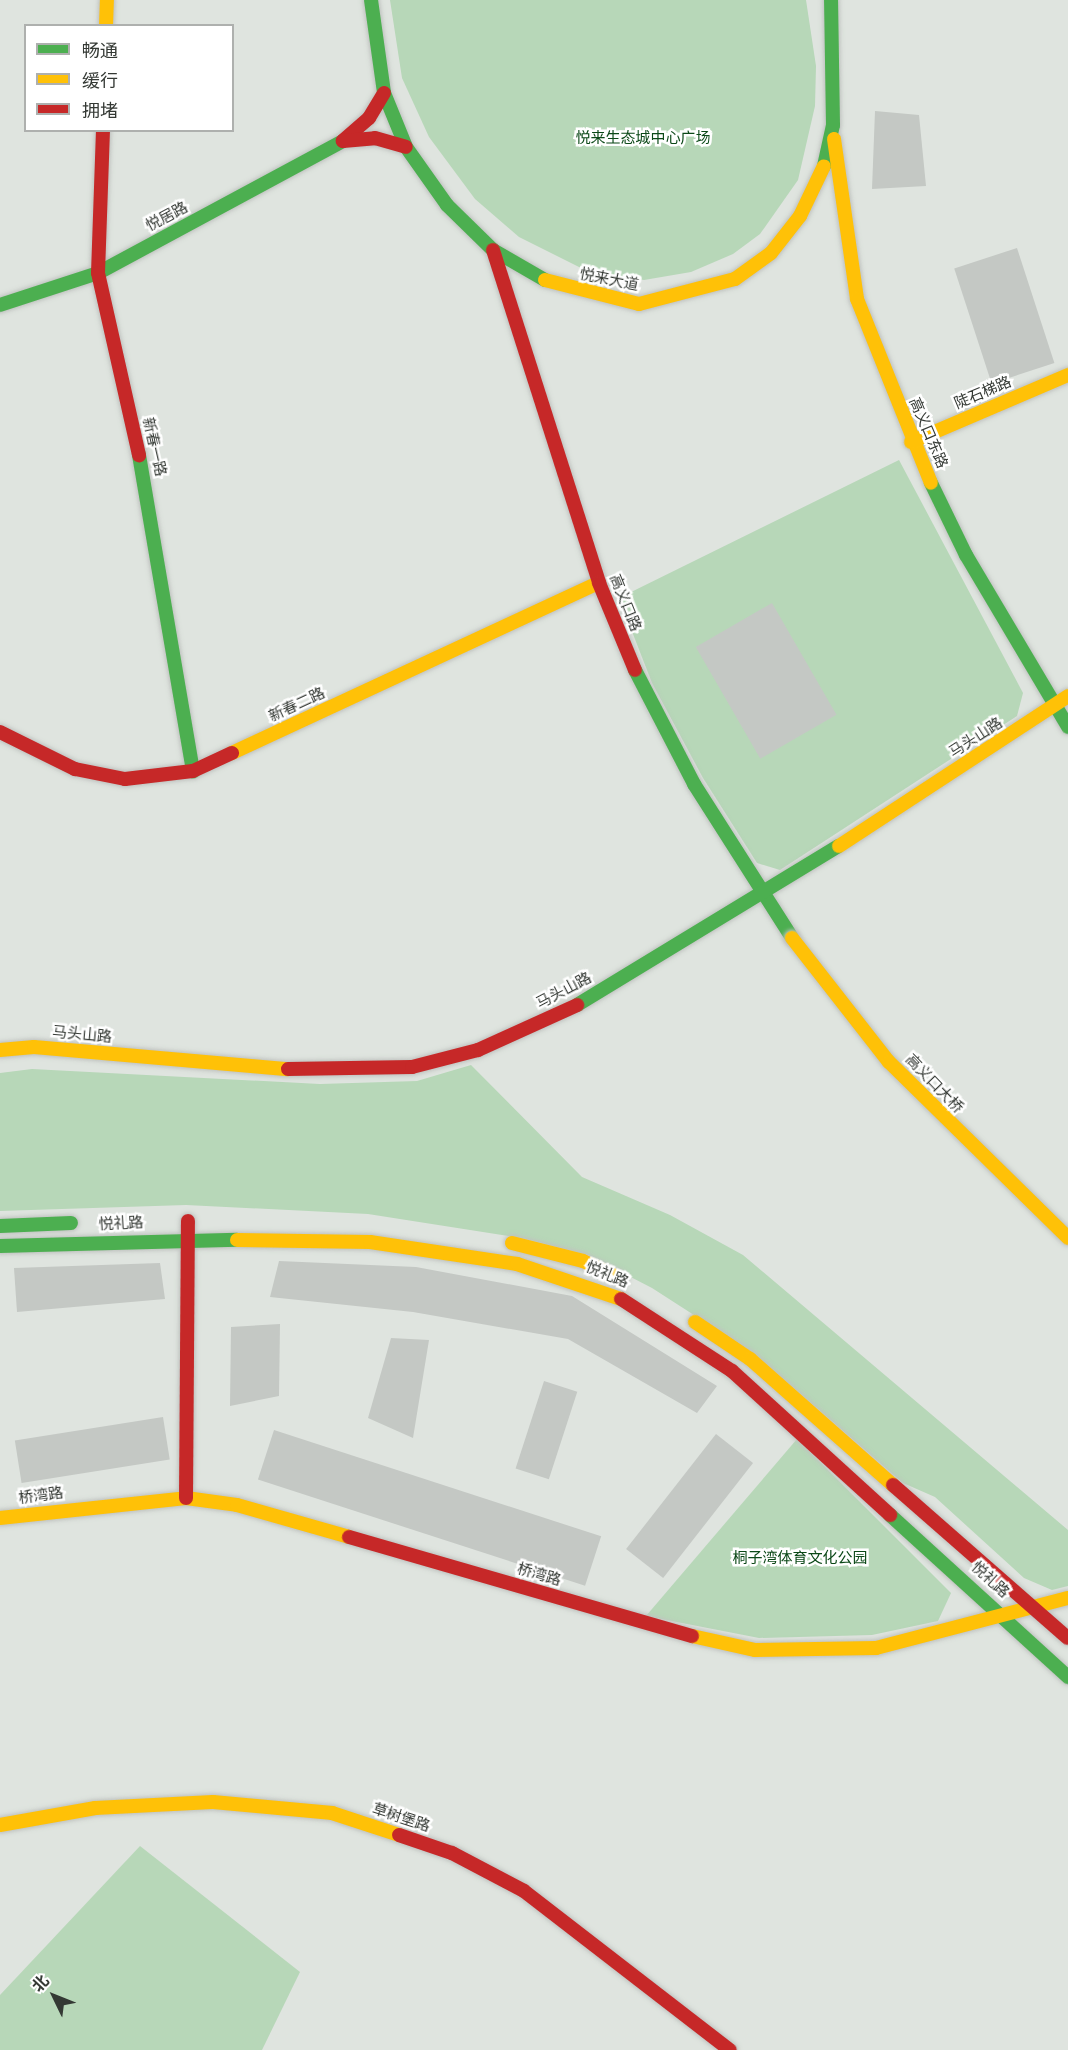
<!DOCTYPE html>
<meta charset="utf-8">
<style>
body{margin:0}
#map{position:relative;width:1068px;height:2050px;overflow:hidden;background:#dfe4df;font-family:"Work Sans","Noto Sans SC",sans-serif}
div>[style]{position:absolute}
.green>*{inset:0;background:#b7d7b8}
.building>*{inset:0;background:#c4c8c4;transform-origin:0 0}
.roads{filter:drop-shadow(0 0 2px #bfc2bf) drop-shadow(0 0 2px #bfc2bf)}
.fast>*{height:14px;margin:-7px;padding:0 7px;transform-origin:7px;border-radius:7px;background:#4caf50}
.slow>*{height:14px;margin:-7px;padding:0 7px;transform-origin:7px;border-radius:7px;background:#ffc107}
.jam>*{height:14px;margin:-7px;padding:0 7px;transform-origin:7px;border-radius:7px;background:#c62828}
.bridges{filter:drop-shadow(0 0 2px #bfc2bf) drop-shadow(0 0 2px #bfc2bf)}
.slow-bridge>*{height:14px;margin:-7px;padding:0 7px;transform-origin:7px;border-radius:7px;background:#ffc107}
span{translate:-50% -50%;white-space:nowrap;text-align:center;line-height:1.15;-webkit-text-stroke:5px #fff;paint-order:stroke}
.park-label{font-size:15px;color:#0b4817}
.street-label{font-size:15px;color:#343934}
.legend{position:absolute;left:24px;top:24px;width:210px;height:108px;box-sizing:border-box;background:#fff;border:2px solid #aeb0ae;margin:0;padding:8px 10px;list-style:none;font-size:18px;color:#343934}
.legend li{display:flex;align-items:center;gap:12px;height:30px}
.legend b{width:30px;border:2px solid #aeb0ae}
.north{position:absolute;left:24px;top:1966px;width:60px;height:60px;-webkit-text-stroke:4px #fff;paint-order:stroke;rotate:313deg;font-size:16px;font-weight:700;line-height:24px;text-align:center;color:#343934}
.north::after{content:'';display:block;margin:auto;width:21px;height:27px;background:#343934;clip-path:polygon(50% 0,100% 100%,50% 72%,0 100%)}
</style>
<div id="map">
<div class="green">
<div style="clip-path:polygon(390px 0,806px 0,816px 66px,815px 106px,798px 180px,760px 234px,733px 254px,691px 272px,644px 280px,585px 270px,519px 237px,475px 199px,429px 137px,402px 78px)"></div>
<div style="clip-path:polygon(899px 460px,1023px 693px,1017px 716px,780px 870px,757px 863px,703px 778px,652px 683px,619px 598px)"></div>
<div style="clip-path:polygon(471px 1065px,582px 1177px,670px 1215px,743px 1255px,1068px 1530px,1068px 1586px,1052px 1590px,1024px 1578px,935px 1497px,903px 1483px,756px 1355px,652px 1288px,588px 1255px,522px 1238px,368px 1214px,186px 1205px,0 1211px,0 1073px,32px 1069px,320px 1084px,417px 1081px)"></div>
<div style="clip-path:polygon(797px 1439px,951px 1593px,938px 1621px,872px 1635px,759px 1638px,646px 1616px)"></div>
<div style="clip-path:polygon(140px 1846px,300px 1972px,262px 2050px,0 2050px,0 1995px)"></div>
</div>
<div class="building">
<div style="clip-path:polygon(875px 111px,919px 115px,926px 186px,872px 189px)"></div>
<div style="left:1017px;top:248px;width:121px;height:66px;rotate:72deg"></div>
<div style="left:772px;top:603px;width:129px;height:88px;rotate:60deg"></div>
<div style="clip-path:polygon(279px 1261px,416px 1267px,572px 1296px,717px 1386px,697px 1413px,568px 1339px,413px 1312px,270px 1297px)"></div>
<div style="clip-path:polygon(160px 1263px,165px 1299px,17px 1312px,14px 1268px)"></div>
<div style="clip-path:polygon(280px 1324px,279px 1396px,230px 1406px,231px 1327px)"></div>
<div style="clip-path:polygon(391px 1338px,429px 1340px,413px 1438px,368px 1418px)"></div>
<div style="left:544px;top:1381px;width:35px;height:92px;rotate:18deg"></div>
<div style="left:163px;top:1417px;width:43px;height:150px;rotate:81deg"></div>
<div style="left:274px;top:1430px;width:344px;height:52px;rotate:18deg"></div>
<div style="left:716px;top:1434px;width:47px;height:146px;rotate:38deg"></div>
</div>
<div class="roads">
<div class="fast">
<div style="left:371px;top:0;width:94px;rotate:82deg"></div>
<div style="left:384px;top:93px;width:58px;rotate:67.8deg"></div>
<div style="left:406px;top:147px;width:71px;rotate:54.7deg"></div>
<div style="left:447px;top:205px;width:64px;rotate:44.4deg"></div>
<div style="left:493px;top:250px;width:60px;rotate:30deg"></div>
<div style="left:824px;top:166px;width:42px;rotate:-77.6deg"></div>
<div style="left:833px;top:125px;width:125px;rotate:-90.9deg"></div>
<div style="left:0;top:305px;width:103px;rotate:-18.1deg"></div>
<div style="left:98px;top:273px;width:278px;rotate:-28.3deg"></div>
<div style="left:139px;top:455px;width:321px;rotate:80.3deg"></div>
<div style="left:931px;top:483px;width:80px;rotate:64.1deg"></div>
<div style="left:966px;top:555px;width:200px;rotate:59.3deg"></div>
<div style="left:635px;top:670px;width:128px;rotate:62.6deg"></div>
<div style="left:694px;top:784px;width:183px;rotate:57.5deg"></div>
<div style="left:577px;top:1005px;width:306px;rotate:-31.3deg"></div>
<div style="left:0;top:1226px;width:71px;rotate:-2.4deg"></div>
<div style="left:0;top:1246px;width:237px;rotate:-1.5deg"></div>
<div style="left:890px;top:1515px;width:241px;rotate:42.3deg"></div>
</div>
<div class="slow">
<div style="left:106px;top:26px;width:26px;rotate:-88deg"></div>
<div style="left:834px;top:139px;width:162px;rotate:81.8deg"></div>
<div style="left:857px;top:299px;width:198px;rotate:68.1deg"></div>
<div style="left:545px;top:280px;width:97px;rotate:14.3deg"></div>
<div style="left:639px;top:304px;width:99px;rotate:-14.6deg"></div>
<div style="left:735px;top:279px;width:44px;rotate:-35.8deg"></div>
<div style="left:771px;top:253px;width:47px;rotate:-51.9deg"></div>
<div style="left:800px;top:216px;width:55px;rotate:-64.4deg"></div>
<div style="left:911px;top:442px;width:171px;rotate:-23.1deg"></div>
<div style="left:232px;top:753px;width:404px;rotate:-24.9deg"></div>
<div style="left:839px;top:846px;width:274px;rotate:-33.2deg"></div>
<div style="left:0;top:1050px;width:34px;rotate:-5deg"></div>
<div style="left:34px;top:1047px;width:255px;rotate:5deg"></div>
<div style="left:237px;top:1240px;width:133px;rotate:0.9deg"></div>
<div style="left:370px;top:1242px;width:149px;rotate:8.5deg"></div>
<div style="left:517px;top:1264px;width:110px;rotate:18.6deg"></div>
<div style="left:512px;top:1243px;width:73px;rotate:14.2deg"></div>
<div style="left:583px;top:1261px;width:42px;rotate:25.3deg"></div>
<div style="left:695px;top:1322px;width:66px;rotate:33.9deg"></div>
<div style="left:750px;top:1359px;width:191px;rotate:41.4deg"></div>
<div style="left:0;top:1518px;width:187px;rotate:-6.1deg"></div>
<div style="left:186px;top:1498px;width:51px;rotate:7.8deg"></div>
<div style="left:237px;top:1505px;width:116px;rotate:15.9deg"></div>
<div style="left:692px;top:1636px;width:65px;rotate:12.5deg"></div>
<div style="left:755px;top:1650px;width:121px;rotate:-0.9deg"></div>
<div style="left:876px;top:1648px;width:198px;rotate:-14.6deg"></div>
<div style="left:0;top:1825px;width:97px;rotate:-10.1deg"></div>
<div style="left:95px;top:1808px;width:118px;rotate:-2.9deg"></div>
<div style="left:213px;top:1802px;width:120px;rotate:5.3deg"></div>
<div style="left:332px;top:1813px;width:71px;rotate:18.2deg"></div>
</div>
<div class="jam">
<div style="left:384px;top:93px;width:29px;rotate:121deg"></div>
<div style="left:369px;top:118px;width:35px;rotate:139deg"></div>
<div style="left:343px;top:141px;width:32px;rotate:-5deg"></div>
<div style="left:375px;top:138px;width:32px;rotate:16deg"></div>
<div style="left:103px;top:130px;width:143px;rotate:92deg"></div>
<div style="left:98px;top:273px;width:187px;rotate:77.3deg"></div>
<div style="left:493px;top:250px;width:349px;rotate:72.3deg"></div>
<div style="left:599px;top:583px;width:94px;rotate:67.5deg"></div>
<div style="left:0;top:732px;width:84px;rotate:26.3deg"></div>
<div style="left:75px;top:769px;width:51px;rotate:11.3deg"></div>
<div style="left:125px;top:779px;width:68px;rotate:-6.7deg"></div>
<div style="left:193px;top:771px;width:43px;rotate:-24.8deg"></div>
<div style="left:288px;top:1069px;width:124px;rotate:-0.9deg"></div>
<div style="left:412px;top:1067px;width:68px;rotate:-14.4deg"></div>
<div style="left:478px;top:1050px;width:109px;rotate:-24.4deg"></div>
<div style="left:621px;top:1299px;width:132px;rotate:33deg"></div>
<div style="left:732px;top:1371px;width:214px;rotate:42.3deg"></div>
<div style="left:893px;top:1485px;width:232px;rotate:41.2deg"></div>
<div style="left:186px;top:1498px;width:277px;rotate:-89.6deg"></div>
<div style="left:349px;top:1537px;width:357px;rotate:16.1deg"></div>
<div style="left:399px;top:1835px;width:56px;rotate:18.8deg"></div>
<div style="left:452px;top:1853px;width:81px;rotate:27.8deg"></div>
<div style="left:524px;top:1891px;width:260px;rotate:37.7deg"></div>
</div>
</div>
<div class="bridges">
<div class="slow-bridge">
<div style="left:792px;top:938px;width:157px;rotate:52deg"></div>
<div style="left:889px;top:1062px;width:251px;rotate:44.5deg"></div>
</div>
</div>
<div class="park-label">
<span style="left:643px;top:139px">悦来生态城中心广场</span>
<span style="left:800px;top:1559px">桐子湾体育文化公园</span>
</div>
<div class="street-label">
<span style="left:167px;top:217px;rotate:-28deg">悦居路</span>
<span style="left:609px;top:280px;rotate:11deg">悦来大道</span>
<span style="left:983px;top:393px;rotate:-23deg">陡石梯路</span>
<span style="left:928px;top:433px;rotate:67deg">高义口东路</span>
<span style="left:154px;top:447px;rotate:77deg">新春一路</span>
<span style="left:625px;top:603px;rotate:68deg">高义口路</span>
<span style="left:297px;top:705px;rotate:-25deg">新春二路</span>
<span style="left:976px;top:738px;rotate:-33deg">马头山路</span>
<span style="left:564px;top:991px;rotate:-28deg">马头山路</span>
<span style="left:82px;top:1035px;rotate:5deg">马头山路</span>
<span style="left:934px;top:1084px;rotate:46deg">高义口大桥</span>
<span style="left:121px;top:1224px;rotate:-3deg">悦礼路</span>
<span style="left:607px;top:1275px;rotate:22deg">悦礼路</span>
<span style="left:41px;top:1496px;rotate:-8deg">桥湾路</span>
<span style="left:539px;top:1575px;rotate:16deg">桥湾路</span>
<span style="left:990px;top:1580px;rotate:42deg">悦礼路</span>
<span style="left:401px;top:1818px;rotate:18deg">草树堡路</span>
</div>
<ul class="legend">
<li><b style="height:8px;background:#4caf50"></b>畅通</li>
<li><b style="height:8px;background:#ffc107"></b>缓行</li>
<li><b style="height:8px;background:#c62828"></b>拥堵</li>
</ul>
<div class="north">北</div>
</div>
